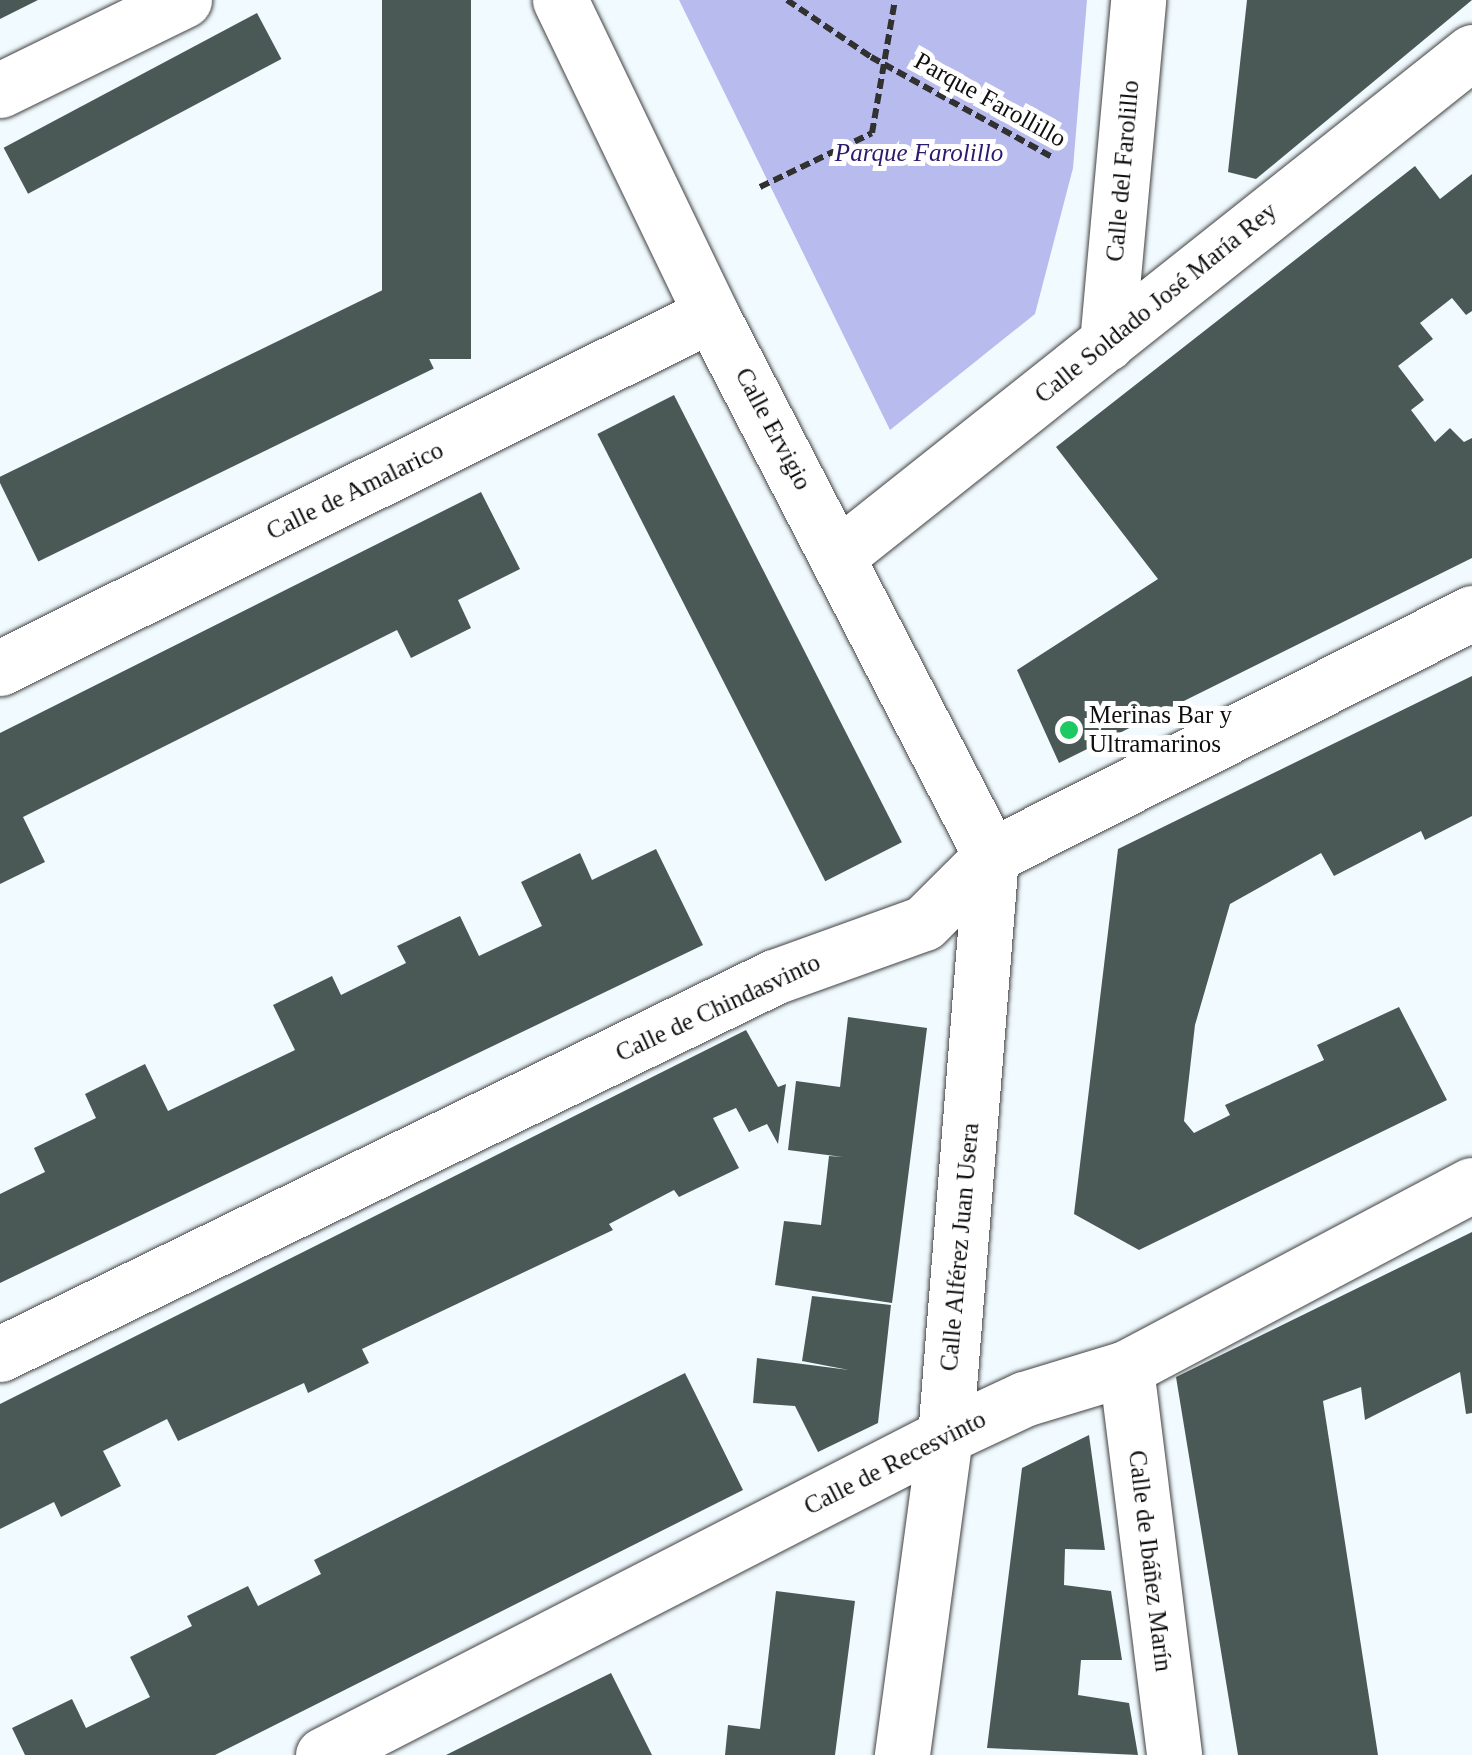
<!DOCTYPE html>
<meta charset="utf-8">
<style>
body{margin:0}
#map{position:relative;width:1472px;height:1755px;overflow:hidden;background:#f1fbff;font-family:"Times New Roman",serif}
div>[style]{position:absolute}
.green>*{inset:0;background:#b8bbed}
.building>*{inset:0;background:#4b5956;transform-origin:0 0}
.path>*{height:6px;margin-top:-3px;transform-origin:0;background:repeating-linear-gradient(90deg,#313131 0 10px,transparent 0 15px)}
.roads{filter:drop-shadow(0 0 2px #424242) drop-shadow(0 0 2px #424242)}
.minor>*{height:55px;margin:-27.5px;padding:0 27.5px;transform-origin:27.5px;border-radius:27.5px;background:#fff}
.dots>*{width:28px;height:28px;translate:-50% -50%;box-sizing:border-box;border:5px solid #fff;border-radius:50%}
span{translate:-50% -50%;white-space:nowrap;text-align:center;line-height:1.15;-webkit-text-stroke:10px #fff;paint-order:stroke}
.street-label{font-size:25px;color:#0f0f0f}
.park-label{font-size:25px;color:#2e1a6c;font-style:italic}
.poi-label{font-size:25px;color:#0f0f0f}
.left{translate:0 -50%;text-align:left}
</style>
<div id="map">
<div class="green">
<div style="clip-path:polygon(679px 0,1087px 0,1073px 168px,1035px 314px,890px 430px)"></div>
</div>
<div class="building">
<div style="clip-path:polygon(0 0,38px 0,0 19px)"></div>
<div style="left:382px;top:0;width:89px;height:359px"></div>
<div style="clip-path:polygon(1247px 0,1472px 0,1256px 179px,1228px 172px)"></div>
<div style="left:257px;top:13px;width:52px;height:287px;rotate:62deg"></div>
<div style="clip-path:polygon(1415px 166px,1440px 199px,1472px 174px,1472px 311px,1466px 315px,1452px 298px,1420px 323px,1433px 339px,1398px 366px,1424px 400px,1411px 410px,1435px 442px,1450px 428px,1464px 442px,1472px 438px,1472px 558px,1059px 763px,1017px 670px,1158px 579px,1056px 447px)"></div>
<div style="left:393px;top:285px;width:93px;height:440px;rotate:64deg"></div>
<div style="left:674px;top:395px;width:502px;height:86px;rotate:63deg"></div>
<div style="clip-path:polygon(481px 492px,520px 569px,458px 600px,471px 628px,411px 658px,397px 630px,23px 817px,45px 862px,0 884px,0 733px)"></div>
<div style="clip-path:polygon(1472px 676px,1472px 816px,1425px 840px,1421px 831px,1334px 876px,1321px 853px,1230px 904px,1195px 1025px,1184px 1121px,1194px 1133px,1230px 1115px,1225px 1105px,1324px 1060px,1317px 1045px,1399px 1007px,1447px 1100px,1139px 1250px,1074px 1214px,1118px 849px)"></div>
<div style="clip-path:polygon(656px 849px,703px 945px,0 1283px,0 1194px,45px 1172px,34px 1148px,96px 1118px,85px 1094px,145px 1064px,168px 1111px,295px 1050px,273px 1005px,332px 976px,341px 995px,406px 963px,397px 946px,460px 916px,479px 956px,542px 926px,521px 882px,580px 853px,592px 880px)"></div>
<div style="clip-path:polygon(848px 1017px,927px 1028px,892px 1303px,775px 1285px,784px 1221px,821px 1225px,829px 1156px,843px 1157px,788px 1150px,796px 1081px,840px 1087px)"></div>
<div style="clip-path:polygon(746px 1030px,778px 1087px,786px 1084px,778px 1144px,767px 1124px,749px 1132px,736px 1108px,713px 1118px,739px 1168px,679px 1197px,674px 1190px,609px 1224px,613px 1230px,362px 1349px,369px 1363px,308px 1393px,304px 1383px,178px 1441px,167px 1419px,103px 1451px,121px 1486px,61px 1517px,54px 1502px,0 1529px,0 1404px)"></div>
<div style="clip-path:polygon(1472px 1232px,1472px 1413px,1466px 1414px,1460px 1372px,1365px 1420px,1361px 1387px,1323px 1401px,1378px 1755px,1238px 1755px,1176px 1377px)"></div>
<div style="clip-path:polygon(812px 1296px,891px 1305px,878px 1423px,818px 1452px,795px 1406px,753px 1403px,757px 1358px,849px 1370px,802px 1361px)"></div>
<div style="clip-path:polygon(685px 1373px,743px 1490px,215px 1755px,25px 1755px,12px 1728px,72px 1699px,86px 1728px,150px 1697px,130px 1657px,192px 1626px,187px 1616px,248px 1586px,258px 1606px,321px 1574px,314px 1560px)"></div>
<div style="clip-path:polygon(1089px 1435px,1105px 1550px,1065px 1549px,1064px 1585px,1111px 1591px,1122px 1660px,1081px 1660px,1078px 1695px,1129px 1703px,1138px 1755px,987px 1748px,1022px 1468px)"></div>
<div style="clip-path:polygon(776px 1591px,855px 1601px,835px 1755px,725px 1755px,728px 1725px,760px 1729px)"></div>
<div style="clip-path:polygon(611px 1673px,652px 1755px,446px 1755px,538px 1709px)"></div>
</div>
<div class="path">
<div style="left:787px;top:0;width:102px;rotate:34.2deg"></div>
<div style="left:871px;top:57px;width:209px;rotate:28.9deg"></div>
<div style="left:760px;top:187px;width:124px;rotate:-25.7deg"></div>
<div style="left:872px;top:133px;width:135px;rotate:-80.2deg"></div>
</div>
<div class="roads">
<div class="minor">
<div style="left:560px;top:0;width:348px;rotate:64.3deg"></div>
<div style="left:711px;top:314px;width:610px;rotate:62.68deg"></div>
<div style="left:991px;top:856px;width:582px;rotate:94.53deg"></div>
<div style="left:945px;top:1436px;width:322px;rotate:97.7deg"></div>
<div style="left:0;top:90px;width:205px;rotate:-26.1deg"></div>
<div style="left:1107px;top:343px;width:344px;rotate:-84.8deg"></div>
<div style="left:840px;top:554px;width:807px;rotate:-38.46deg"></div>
<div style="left:0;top:668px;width:794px;rotate:-26.47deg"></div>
<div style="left:0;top:1354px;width:861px;rotate:-25.97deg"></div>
<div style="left:774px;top:977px;width:159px;rotate:-19.8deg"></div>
<div style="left:924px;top:923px;width:95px;rotate:-45deg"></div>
<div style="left:991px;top:856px;width:539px;rotate:-26.8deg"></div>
<div style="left:1126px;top:1368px;width:390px;rotate:82.9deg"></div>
<div style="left:323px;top:1755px;width:699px;rotate:-27.15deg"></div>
<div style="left:945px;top:1436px;width:87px;rotate:-25.1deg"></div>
<div style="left:1024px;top:1399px;width:107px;rotate:-16.9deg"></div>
<div style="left:1126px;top:1368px;width:391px;rotate:-27.9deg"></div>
</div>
</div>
<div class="dots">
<div style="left:1069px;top:730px;background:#1dc963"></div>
</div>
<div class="street-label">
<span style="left:990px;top:100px;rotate:29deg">Parque Farollillo</span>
<span style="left:1123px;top:171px;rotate:-85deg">Calle del Farolillo</span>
<span style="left:1156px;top:303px;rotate:-39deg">Calle Soldado José María Rey</span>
<span style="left:773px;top:429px;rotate:62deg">Calle Ervigio</span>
<span style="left:355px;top:491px;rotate:-26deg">Calle de Amalarico</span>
<span style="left:718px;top:1008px;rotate:-25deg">Calle de Chindasvinto</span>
<span style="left:960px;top:1247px;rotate:-85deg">Calle Alférez Juan Usera</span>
<span style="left:895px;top:1463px;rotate:-27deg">Calle de Recesvinto</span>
<span style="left:1150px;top:1561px;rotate:83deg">Calle de Ibáñez Marín</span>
</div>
<div class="park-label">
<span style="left:919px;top:153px">Parque Farolillo</span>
</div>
<div class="poi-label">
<span class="left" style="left:1089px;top:730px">Merinas Bar y<br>Ultramarinos</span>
</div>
</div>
